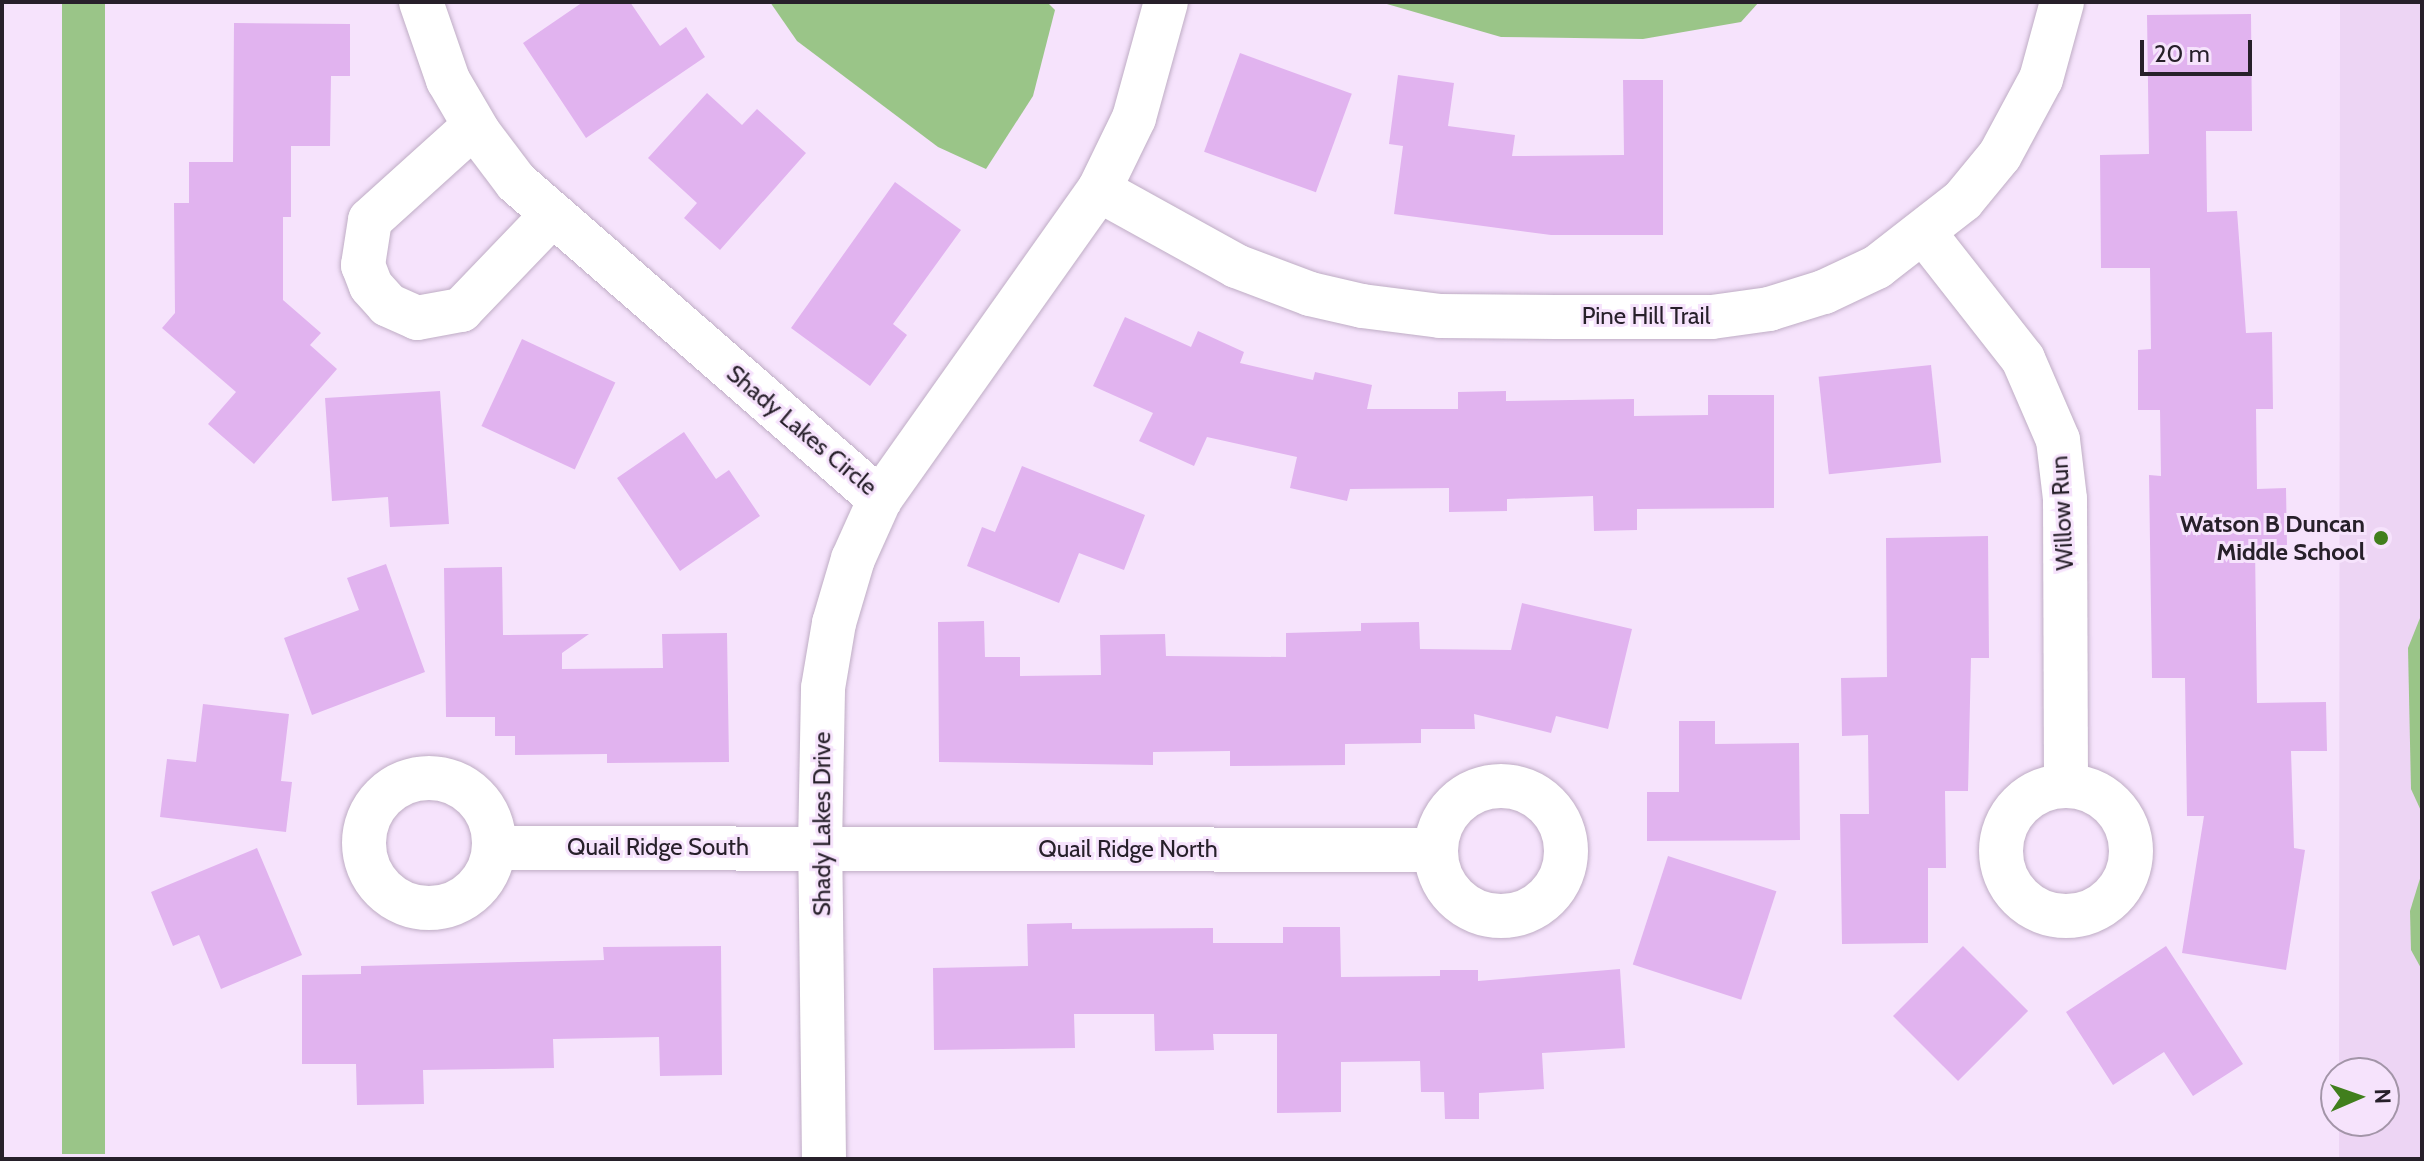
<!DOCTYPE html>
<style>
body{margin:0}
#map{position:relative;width:2424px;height:1161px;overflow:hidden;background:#f6e3fc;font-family:Cabin,sans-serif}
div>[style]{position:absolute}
.built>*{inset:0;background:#edd5f4}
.water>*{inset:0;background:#9ac588;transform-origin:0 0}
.building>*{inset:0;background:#e1b3ef;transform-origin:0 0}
.roads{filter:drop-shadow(0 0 2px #bfadc5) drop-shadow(0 0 2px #bfadc5)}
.minor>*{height:44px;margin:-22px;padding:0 22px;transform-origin:22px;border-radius:22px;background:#fff}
.minor>.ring{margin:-22px;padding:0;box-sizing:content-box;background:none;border:44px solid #fff;border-radius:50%}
.dots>*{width:22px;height:22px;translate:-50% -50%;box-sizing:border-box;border:4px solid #f6e3fc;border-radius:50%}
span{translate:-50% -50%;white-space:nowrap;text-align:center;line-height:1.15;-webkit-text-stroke:6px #f6e3fc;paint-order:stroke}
.street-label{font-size:24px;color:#27202a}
.poi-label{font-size:24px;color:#27202a;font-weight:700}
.right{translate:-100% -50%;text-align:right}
.frame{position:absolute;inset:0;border:4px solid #27202a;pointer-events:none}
.north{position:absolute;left:2320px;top:1057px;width:80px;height:80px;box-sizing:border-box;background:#f6e3fc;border:2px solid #a395a8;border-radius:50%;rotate:88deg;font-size:22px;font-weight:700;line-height:32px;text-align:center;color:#27202a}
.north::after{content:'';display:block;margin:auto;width:28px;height:36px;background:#417f1d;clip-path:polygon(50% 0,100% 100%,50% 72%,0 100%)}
.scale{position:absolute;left:2140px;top:40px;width:112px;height:36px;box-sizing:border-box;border:4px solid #27202a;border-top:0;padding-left:10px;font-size:24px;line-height:28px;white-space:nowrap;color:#27202a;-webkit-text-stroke:6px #f6e3fc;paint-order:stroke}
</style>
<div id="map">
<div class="built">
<div style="clip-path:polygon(2340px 2px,2422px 2px,2422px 1159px,2339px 1159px,2339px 1121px,2384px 1121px,2384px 1073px,2339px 1073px)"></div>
</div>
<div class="water">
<div style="left:62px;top:2px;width:43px;height:1152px"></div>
<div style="clip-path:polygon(770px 2px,1047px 2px,1055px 10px,1033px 96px,986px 169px,938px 147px,797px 41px)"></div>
<div style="clip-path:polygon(1380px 2px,1759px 2px,1741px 22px,1643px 39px,1501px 37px)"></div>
<div style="clip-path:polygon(2422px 613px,2422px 813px,2411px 789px,2408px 648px)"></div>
<div style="clip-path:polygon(2422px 872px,2422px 970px,2411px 950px,2410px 911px)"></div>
</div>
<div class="building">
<div style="clip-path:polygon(583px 2px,630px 2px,660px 46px,686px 27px,705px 57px,586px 138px,523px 43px)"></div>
<div style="clip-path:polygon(2251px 14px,2252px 131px,2206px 131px,2207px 212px,2237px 211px,2246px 333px,2272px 332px,2273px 409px,2256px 409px,2257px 489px,2286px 488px,2287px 545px,2255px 546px,2257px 703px,2326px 702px,2327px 751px,2291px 751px,2294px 848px,2305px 850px,2286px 970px,2182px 953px,2204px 816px,2187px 816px,2185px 678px,2152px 678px,2149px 475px,2161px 476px,2160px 410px,2138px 410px,2138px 350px,2151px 349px,2150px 268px,2101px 268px,2100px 155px,2149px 154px,2147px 15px)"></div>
<div style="clip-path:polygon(234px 23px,350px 24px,350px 76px,331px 76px,330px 146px,291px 146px,291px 217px,283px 217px,283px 300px,321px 333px,310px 345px,337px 369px,254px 464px,208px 424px,236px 392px,162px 328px,175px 313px,174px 203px,189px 203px,189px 162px,233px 162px)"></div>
<div style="left:1240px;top:53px;width:119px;height:105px;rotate:20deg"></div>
<div style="clip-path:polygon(1398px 75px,1454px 83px,1448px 126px,1515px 135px,1512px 156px,1624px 155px,1623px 80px,1663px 80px,1663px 235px,1551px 235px,1394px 214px,1403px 146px,1389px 144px)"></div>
<div style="clip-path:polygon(707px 93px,742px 125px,757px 109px,806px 153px,720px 250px,684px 218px,697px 203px,648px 158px)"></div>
<div style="clip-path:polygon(895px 182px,961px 230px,893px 324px,907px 335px,870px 386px,791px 328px)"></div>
<div style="clip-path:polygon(1125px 317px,1191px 347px,1198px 331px,1244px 352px,1240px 363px,1313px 380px,1315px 372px,1372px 385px,1367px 409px,1458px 409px,1458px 392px,1506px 391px,1506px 401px,1634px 399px,1634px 416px,1708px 415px,1708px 395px,1774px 395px,1774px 508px,1637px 509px,1637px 530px,1594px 531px,1593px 496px,1507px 499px,1507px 511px,1449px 512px,1449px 488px,1350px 489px,1347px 501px,1290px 488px,1297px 457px,1207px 437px,1194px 466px,1139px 441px,1153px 413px,1093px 386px)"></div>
<div style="left:522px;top:339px;width:103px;height:96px;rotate:25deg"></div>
<div style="left:1931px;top:365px;width:98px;height:113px;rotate:84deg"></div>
<div style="clip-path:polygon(440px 391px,449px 524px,390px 527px,388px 497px,332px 501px,325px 398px)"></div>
<div style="clip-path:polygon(684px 432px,716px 479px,729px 470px,760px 516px,680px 571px,617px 478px)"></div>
<div style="clip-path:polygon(1022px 466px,1145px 515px,1124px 570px,1079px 553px,1059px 603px,967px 566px,982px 527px,995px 532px)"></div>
<div style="clip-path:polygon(1988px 536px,1989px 658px,1971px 658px,1968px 791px,1945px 791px,1946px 868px,1928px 868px,1928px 943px,1842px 944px,1840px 814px,1869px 814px,1868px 735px,1842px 736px,1841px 678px,1887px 677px,1886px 538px)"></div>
<div style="clip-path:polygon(386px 564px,425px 672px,312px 715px,284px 638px,359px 610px,347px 578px)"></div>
<div style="clip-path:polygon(502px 567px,503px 635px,589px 634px,562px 653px,562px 669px,663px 668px,662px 634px,727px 633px,729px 762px,607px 763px,607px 754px,515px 755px,515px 736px,495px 736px,495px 717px,446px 717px,444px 568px)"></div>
<div style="clip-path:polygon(1522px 603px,1632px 629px,1608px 729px,1556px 716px,1551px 733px,1474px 714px,1475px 729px,1421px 729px,1421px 743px,1345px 744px,1345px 765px,1230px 766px,1230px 751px,1153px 752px,1153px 765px,939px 762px,938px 622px,984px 621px,985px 657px,1020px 657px,1020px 676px,1101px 675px,1100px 635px,1165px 634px,1166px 656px,1286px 657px,1286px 633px,1361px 631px,1361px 623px,1419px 622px,1420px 649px,1511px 650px)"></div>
<div style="clip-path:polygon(203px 704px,289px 714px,281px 781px,292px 782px,286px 832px,160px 817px,167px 759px,196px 762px)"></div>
<div style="clip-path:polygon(1679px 721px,1715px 721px,1715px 744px,1799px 743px,1800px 840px,1647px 841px,1647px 792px,1679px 792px)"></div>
<div style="clip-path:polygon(257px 848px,302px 955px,221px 989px,199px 935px,173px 946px,151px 892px)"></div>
<div style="left:1668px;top:856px;width:114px;height:114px;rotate:18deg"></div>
<div style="clip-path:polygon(1072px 923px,1072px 929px,1213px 928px,1213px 943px,1283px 943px,1283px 927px,1340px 927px,1341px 977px,1440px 976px,1440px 970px,1478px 970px,1478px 981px,1620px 969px,1625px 1048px,1542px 1053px,1544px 1089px,1479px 1093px,1479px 1119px,1445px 1119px,1444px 1092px,1421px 1092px,1420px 1061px,1341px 1062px,1341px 1112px,1277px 1113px,1277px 1034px,1213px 1034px,1214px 1050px,1155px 1051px,1154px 1014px,1074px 1014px,1075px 1048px,934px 1050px,933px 968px,1028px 966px,1027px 924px)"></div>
<div style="clip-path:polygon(721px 946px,722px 1075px,660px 1076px,659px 1037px,553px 1039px,554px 1068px,423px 1070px,424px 1104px,357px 1105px,356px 1064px,302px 1064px,302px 975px,361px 974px,361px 966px,604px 960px,603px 947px)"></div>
<div style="left:1963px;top:946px;width:92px;height:99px;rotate:45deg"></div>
<div style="clip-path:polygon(2166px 946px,2243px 1064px,2193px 1096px,2164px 1052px,2113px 1085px,2066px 1012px)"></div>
</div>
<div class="roads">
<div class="minor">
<div style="left:421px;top:2px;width:83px;rotate:70.9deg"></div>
<div style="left:448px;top:80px;width:61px;rotate:59.7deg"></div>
<div style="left:479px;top:133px;width:61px;rotate:52.9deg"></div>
<div style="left:516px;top:182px;width:483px;rotate:41.1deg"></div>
<div style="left:474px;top:126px;width:140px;rotate:137.9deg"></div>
<div style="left:370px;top:220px;width:46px;rotate:98.8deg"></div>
<div style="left:363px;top:265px;width:22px;rotate:69deg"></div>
<div style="left:371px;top:286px;width:25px;rotate:48deg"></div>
<div style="left:388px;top:305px;width:32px;rotate:24deg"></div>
<div style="left:417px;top:318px;width:45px;rotate:-10.3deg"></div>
<div style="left:461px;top:310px;width:130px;rotate:-46.2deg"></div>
<div style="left:1099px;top:190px;width:157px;rotate:29deg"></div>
<div style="left:1236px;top:266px;width:79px;rotate:20.7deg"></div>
<div style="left:1310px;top:294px;width:53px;rotate:13deg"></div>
<div style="left:1362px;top:306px;width:79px;rotate:7.3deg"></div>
<div style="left:1440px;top:316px;width:116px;rotate:0.5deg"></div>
<div style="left:1556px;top:317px;width:156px"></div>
<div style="left:1712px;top:317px;width:58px;rotate:-8deg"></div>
<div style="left:1769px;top:309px;width:58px;rotate:-17.2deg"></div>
<div style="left:1824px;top:292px;width:59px;rotate:-25.3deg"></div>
<div style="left:1877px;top:267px;width:109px;rotate:-37.9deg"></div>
<div style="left:1963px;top:200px;width:58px;rotate:-50.6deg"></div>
<div style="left:2000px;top:155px;width:86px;rotate:-61.7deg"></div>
<div style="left:2041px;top:79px;width:80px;rotate:-74.7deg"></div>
<div style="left:1925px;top:234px;width:159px;rotate:51.9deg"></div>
<div style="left:2023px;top:359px;width:88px;rotate:66.6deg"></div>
<div style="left:2058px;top:440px;width:59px;rotate:83.2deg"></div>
<div style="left:2065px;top:499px;width:286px;rotate:89.8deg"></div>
<div class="ring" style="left:364px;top:778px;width:86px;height:86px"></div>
<div class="ring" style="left:2001px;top:786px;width:86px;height:86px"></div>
<div class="ring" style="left:1436px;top:786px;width:86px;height:86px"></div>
<div style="left:495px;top:848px;width:941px;rotate:0.12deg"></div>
<div style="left:824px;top:1159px;width:312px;rotate:-90.7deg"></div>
<div style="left:820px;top:847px;width:159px;rotate:-88.9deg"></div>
<div style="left:823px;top:688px;width:66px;rotate:-80.4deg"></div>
<div style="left:834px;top:623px;width:67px;rotate:-73.5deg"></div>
<div style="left:853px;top:559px;width:66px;rotate:-65.8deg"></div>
<div style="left:880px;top:499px;width:379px;rotate:-54.7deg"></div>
<div style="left:1099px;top:190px;width:80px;rotate:-64.1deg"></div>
<div style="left:1134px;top:118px;width:120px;rotate:-74.6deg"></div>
</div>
</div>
<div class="dots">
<div style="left:2381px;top:538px;background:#417f1d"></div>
</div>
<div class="street-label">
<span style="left:1646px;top:316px">Pine Hill Trail</span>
<span style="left:802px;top:430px;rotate:40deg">Shady Lakes Circle</span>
<span style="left:2062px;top:513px;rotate:-93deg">Willow Run</span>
<span style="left:822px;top:824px;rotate:-90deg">Shady Lakes Drive</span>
<span style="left:658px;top:847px">Quail Ridge South</span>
<span style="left:1128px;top:849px">Quail Ridge North</span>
</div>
<div class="poi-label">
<span class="right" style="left:2365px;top:538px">Watson B Duncan<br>Middle School</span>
</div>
<div class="frame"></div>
<div class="north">N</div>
<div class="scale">20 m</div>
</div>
